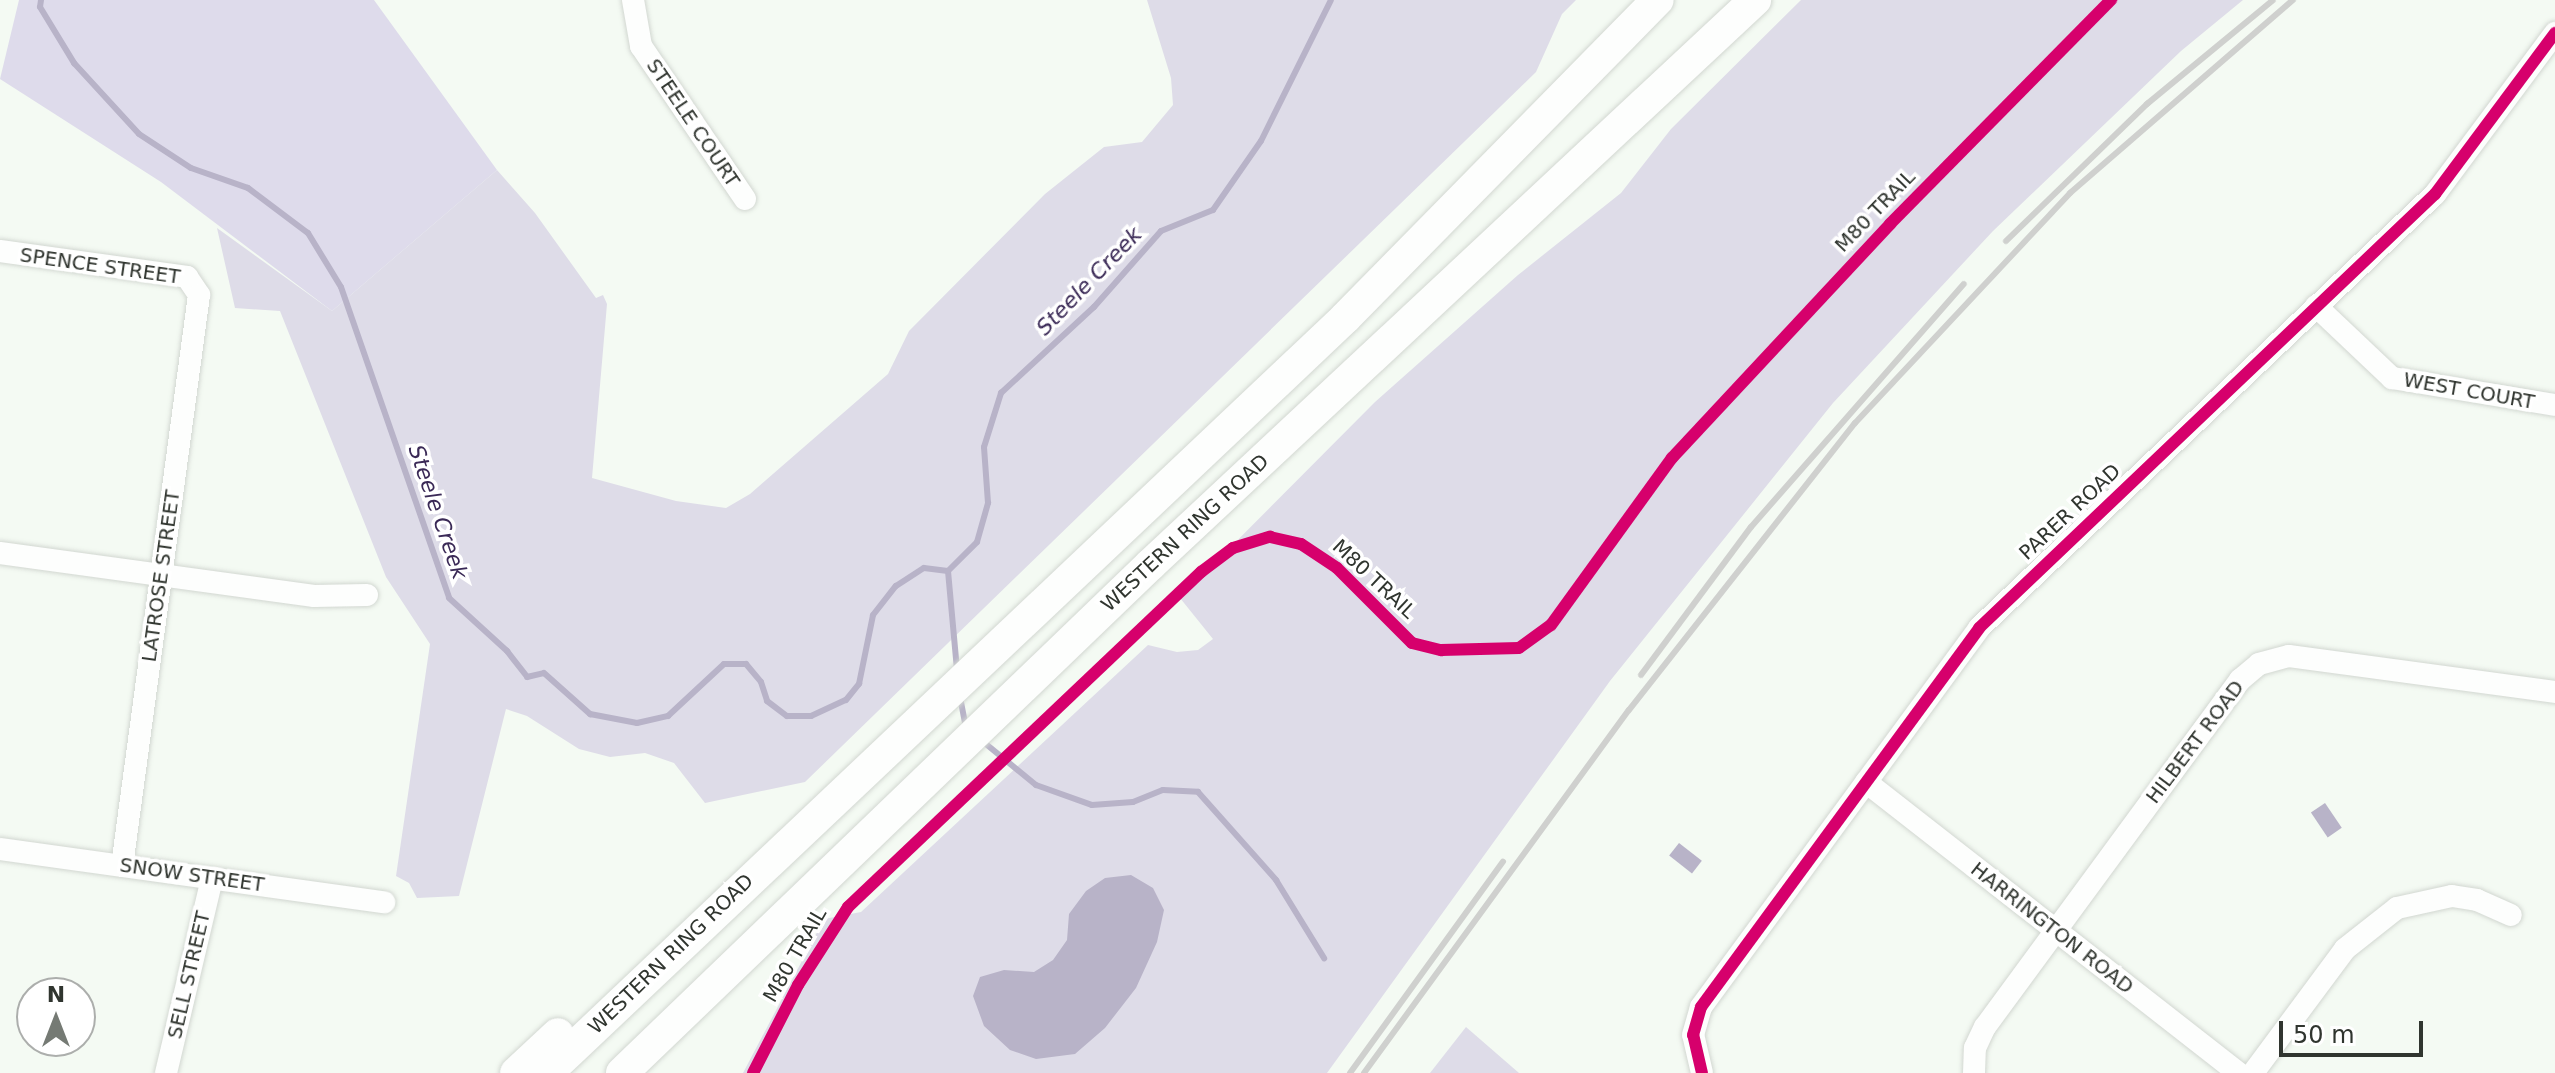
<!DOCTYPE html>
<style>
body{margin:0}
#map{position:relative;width:2555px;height:1073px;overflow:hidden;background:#f4faf3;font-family:"DejaVu Sans",sans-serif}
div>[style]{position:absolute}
.green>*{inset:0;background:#dedce8}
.forest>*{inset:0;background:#dedbeb}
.water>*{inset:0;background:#b8b3c8;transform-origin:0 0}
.stream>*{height:6px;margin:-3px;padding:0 3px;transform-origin:3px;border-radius:3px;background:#b8b3c8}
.roads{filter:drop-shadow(0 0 2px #d2d7d1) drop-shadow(0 0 2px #d2d7d1)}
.minor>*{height:22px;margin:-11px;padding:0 11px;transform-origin:11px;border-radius:11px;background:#fdfefd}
.highway>*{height:32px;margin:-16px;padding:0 16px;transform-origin:16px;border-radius:16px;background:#fdfefd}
.rail>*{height:6px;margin:-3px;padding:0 3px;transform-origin:3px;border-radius:3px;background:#cfd0ce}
.cycleway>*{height:12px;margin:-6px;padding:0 6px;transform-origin:6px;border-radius:6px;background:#d6006c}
span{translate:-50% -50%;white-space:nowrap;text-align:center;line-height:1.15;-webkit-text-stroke:7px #fff;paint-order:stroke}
.street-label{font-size:20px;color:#30352f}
.water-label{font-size:22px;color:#3a2956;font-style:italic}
.north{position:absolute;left:16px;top:977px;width:80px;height:80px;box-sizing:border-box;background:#fff;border:2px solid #acaeac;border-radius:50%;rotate:0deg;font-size:22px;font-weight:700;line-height:32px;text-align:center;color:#30352f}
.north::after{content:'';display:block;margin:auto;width:28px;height:36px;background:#757a74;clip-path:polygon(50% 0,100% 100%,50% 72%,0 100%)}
.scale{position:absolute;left:2279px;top:1021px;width:144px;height:36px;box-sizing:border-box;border:4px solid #30352f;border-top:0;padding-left:10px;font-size:24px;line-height:28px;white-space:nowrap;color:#30352f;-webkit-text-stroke:6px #fff;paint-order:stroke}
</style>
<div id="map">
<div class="green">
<div style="clip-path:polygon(1147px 0,1576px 0,1562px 14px,1536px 72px,805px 782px,705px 803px,674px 763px,645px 753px,610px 757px,579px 749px,527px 716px,506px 709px,459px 896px,417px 898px,409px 883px,396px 876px,430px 644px,386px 577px,280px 311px,235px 308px,217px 228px,332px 311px,497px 170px,535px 213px,596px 298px,603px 295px,607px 304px,592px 478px,676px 501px,726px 508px,750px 494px,888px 374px,909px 331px,1045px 194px,1104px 147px,1142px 142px,1173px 105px,1171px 78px)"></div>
<div style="clip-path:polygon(1801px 0,2243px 0,2181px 51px,1993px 231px,1833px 403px,1610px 681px,1327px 1073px,743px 1073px,824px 919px,861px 912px,1148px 645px,1177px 652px,1198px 650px,1213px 639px,1180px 598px,1375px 402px,1518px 275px,1621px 193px,1671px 129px)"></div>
<div style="clip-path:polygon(1466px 1027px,1519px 1073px,1430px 1073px)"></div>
</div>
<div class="forest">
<div style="clip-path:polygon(19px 0,374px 0,497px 170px,332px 311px,161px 182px,0 79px)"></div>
</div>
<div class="water">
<div style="left:2325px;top:803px;width:30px;height:17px;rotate:56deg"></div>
<div style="left:1679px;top:843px;width:29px;height:16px;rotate:38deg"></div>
<div style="clip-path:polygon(1131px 875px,1153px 888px,1164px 910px,1157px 942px,1136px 988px,1105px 1028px,1075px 1054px,1036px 1059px,1010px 1050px,984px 1026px,973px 996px,980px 977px,1004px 970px,1034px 972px,1053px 960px,1067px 940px,1069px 914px,1086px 891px,1105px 878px)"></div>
</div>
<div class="stream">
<div style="left:41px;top:0;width:7px;rotate:98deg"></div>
<div style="left:40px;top:7px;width:66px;rotate:58.7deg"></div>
<div style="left:74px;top:63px;width:96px;rotate:47.5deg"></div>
<div style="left:139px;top:134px;width:62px;rotate:33.2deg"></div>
<div style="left:191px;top:168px;width:60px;rotate:19.3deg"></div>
<div style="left:248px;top:188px;width:75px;rotate:36.9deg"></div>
<div style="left:308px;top:233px;width:63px;rotate:58.6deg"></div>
<div style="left:341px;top:287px;width:329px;rotate:70.8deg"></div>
<div style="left:449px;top:598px;width:79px;rotate:42.4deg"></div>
<div style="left:507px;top:651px;width:33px;rotate:52deg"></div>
<div style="left:527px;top:677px;width:17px;rotate:-13deg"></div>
<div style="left:544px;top:673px;width:62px;rotate:41.7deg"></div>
<div style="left:590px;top:714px;width:48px;rotate:10.8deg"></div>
<div style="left:637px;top:723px;width:32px;rotate:-13deg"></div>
<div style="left:668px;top:716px;width:76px;rotate:-42.9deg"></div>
<div style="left:724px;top:664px;width:22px"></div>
<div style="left:746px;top:664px;width:23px;rotate:50deg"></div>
<div style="left:761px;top:682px;width:20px;rotate:72deg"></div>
<div style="left:767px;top:701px;width:25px;rotate:37deg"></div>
<div style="left:787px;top:716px;width:24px"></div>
<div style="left:811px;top:716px;width:38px;rotate:-25deg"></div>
<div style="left:846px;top:700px;width:21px;rotate:-51deg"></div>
<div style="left:859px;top:684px;width:70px;rotate:-78.5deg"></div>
<div style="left:873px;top:615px;width:37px;rotate:-52deg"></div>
<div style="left:896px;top:586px;width:33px;rotate:-33deg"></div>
<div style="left:924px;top:568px;width:24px;rotate:7deg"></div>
<div style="left:948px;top:571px;width:99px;rotate:84.8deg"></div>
<div style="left:948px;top:571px;width:41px;rotate:-45deg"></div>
<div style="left:977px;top:542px;width:41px;rotate:-74.2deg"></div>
<div style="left:988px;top:503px;width:56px;rotate:-94.1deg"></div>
<div style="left:984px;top:447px;width:57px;rotate:-72.5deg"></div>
<div style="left:1001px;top:393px;width:127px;rotate:-42.8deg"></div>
<div style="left:1094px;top:307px;width:101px;rotate:-48.6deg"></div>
<div style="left:1161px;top:231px;width:56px;rotate:-22deg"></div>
<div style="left:1213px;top:210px;width:84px;rotate:-55.2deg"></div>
<div style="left:1261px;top:141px;width:157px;rotate:-63.6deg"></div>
<div style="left:960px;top:697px;width:32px;rotate:79deg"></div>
<div style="left:981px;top:740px;width:71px;rotate:39.3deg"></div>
<div style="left:1036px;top:785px;width:59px;rotate:19.7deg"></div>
<div style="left:1092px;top:805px;width:41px;rotate:-4.2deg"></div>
<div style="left:1133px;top:802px;width:32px;rotate:-22deg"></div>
<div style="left:1163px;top:790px;width:35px;rotate:3deg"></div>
<div style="left:1198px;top:792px;width:118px;rotate:48.4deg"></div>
<div style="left:1276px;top:880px;width:92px;rotate:58.4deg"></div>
</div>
<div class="roads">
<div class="minor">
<div style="left:633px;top:0;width:47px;rotate:80.1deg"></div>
<div style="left:641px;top:46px;width:185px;rotate:55.8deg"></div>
<div style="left:0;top:251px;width:189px;rotate:7.9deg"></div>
<div style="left:187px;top:277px;width:22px;rotate:56deg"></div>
<div style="left:199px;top:295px;width:576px;rotate:97.68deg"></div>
<div style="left:2316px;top:306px;width:105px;rotate:43.5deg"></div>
<div style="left:2392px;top:378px;width:165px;rotate:9.4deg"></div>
<div style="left:0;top:553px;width:317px;rotate:7.8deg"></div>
<div style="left:314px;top:596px;width:53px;rotate:-1.1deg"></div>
<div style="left:1866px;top:782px;width:473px;rotate:38deg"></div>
<div style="left:0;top:849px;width:388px;rotate:7.9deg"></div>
<div style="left:166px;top:1073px;width:200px;rotate:-76.7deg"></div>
<div style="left:1702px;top:1073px;width:39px;rotate:-103deg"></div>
<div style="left:1693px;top:1035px;width:29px;rotate:-74deg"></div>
<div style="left:1701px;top:1007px;width:470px;rotate:-53.7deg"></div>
<div style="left:1979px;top:628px;width:630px;rotate:-43.58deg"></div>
<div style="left:2435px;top:194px;width:201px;rotate:-53.3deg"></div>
<div style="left:1974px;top:1073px;width:25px;rotate:-88deg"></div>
<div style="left:1975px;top:1048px;width:23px;rotate:-65deg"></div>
<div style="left:1985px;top:1027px;width:431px;rotate:-53.7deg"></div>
<div style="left:2240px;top:680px;width:25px;rotate:-40deg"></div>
<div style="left:2259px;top:664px;width:31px;rotate:-15deg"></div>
<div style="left:2289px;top:656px;width:268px;rotate:7.7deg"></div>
<div style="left:2253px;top:1073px;width:154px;rotate:-53.4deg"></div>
<div style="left:2345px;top:949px;width:66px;rotate:-38.3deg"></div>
<div style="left:2397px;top:908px;width:56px;rotate:-12.3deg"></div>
<div style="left:2452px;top:896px;width:25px;rotate:9deg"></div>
<div style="left:2477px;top:900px;width:37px;rotate:24deg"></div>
</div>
<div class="highway">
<div style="left:516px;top:1073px;width:57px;rotate:-42.9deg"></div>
<div style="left:547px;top:1073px;width:1099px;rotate:-43.41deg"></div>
<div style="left:1345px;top:318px;width:446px;rotate:-45.5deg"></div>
<div style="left:622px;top:1073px;width:733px;rotate:-43.89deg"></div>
<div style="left:1150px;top:565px;width:828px;rotate:-43.04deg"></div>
</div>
</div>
<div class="rail">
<div style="left:2006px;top:241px;width:197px;rotate:-44.2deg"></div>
<div style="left:2147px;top:104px;width:163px;rotate:-39.5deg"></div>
<div style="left:1641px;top:675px;width:184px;rotate:-53.4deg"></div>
<div style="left:1751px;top:527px;width:323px;rotate:-48.8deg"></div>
<div style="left:1350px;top:1073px;width:261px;rotate:-54.1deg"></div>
<div style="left:1364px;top:1073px;width:449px;rotate:-53.9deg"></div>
<div style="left:1629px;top:710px;width:365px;rotate:-51.8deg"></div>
<div style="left:1855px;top:423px;width:315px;rotate:-46.9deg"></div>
<div style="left:2070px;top:193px;width:295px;rotate:-40.9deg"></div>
</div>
<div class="cycleway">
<div style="left:753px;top:1073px;width:99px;rotate:-62.9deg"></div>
<div style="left:798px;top:985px;width:93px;rotate:-57.3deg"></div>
<div style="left:848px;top:907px;width:487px;rotate:-43.5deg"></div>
<div style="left:1201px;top:572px;width:40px;rotate:-37deg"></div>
<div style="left:1233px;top:548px;width:39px;rotate:-17deg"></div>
<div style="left:1270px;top:537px;width:32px;rotate:13deg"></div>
<div style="left:1301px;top:544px;width:43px;rotate:33.7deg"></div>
<div style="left:1337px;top:568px;width:106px;rotate:45deg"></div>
<div style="left:1412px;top:643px;width:30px;rotate:14deg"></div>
<div style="left:1441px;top:650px;width:78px;rotate:-1.5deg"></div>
<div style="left:1519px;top:648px;width:39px;rotate:-36deg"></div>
<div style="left:1551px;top:625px;width:206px;rotate:-54.1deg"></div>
<div style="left:1672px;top:458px;width:320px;rotate:-47deg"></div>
<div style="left:1890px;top:224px;width:315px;rotate:-45.4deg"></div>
<div style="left:1702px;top:1073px;width:39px;rotate:-103deg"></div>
<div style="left:1693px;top:1035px;width:29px;rotate:-74deg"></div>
<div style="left:1701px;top:1007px;width:470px;rotate:-53.7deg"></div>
<div style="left:1979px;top:628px;width:630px;rotate:-43.58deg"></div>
<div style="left:2435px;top:194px;width:201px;rotate:-53.3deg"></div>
</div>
<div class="street-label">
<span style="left:693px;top:123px;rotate:56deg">STEELE COURT</span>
<span style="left:1875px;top:211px;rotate:-46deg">M80 TRAIL</span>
<span style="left:100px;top:266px;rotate:8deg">SPENCE STREET</span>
<span style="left:2469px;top:391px;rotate:10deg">WEST COURT</span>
<span style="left:2070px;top:512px;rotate:-43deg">PARER ROAD</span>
<span style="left:1185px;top:533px;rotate:-43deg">WESTERN RING ROAD</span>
<span style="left:161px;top:576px;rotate:-82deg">LATROSE STREET</span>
<span style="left:1374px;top:579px;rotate:43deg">M80 TRAIL</span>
<span style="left:2195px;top:742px;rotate:-53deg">HILBERT ROAD</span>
<span style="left:192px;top:875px;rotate:8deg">SNOW STREET</span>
<span style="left:2052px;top:928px;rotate:38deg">HARRINGTON ROAD</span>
<span style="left:671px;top:954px;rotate:-44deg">WESTERN RING ROAD</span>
<span style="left:795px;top:955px;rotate:-60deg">M80 TRAIL</span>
<span style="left:189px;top:975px;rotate:-77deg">SELL STREET</span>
</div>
<div class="water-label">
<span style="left:1089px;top:281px;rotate:-46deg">Steele Creek</span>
<span style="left:438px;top:512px;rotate:71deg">Steele Creek</span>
</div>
<div class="north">N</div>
<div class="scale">50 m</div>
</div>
